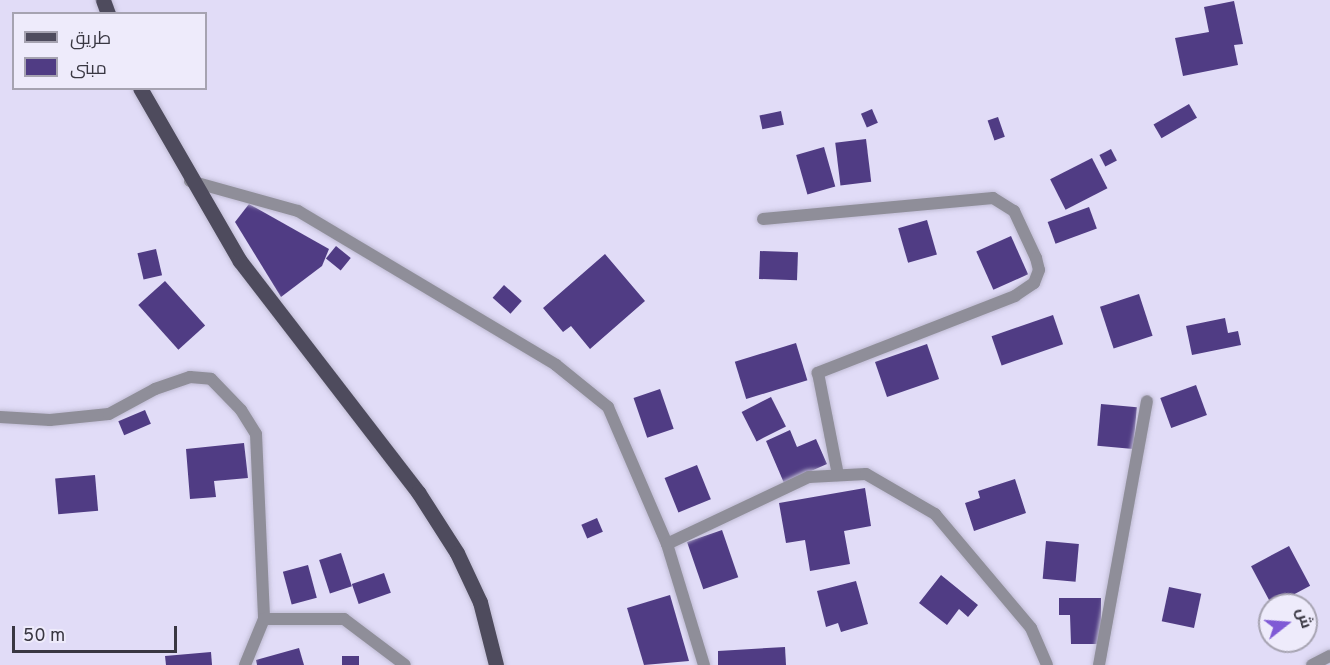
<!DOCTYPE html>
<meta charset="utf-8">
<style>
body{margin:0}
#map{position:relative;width:1330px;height:665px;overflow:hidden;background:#e1dcf7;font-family:Overpass,Cairo,sans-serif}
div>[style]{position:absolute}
.building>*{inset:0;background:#503c84;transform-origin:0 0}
.roads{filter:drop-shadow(0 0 2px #bfbbd3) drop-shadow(0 0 2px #bfbbd3)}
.minor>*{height:12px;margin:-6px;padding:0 6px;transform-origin:6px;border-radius:6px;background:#8f8e99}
.primary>*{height:15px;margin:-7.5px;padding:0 7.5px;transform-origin:7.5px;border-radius:7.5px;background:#4e4b5d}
span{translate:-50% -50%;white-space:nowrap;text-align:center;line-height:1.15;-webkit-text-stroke:6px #eeebfb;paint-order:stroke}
.legend{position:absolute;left:12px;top:12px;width:195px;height:78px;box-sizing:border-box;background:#eeebfb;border:2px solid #a6a3b1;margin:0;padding:8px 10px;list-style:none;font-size:18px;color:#393742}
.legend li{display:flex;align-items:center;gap:12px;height:30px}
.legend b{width:30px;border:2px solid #a6a3b1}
.north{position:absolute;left:1258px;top:593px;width:60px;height:60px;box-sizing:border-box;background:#eeebfb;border:2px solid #a6a3b1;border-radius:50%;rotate:73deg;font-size:16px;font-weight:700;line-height:24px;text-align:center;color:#393742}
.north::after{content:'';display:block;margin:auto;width:21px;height:27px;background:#7f5ad5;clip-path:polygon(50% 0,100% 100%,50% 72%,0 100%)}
.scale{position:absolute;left:12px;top:626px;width:165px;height:27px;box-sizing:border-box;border:3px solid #393742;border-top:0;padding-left:8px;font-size:18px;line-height:21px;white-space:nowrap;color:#393742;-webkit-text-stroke:4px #eeebfb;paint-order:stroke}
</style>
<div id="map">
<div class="building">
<div style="clip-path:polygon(1234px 1px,1243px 44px,1234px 45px,1238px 65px,1183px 76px,1175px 38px,1209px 32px,1204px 7px)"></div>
<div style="left:1189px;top:104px;width:16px;height:41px;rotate:60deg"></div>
<div style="left:872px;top:109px;width:15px;height:12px;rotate:67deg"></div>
<div style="left:781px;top:111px;width:14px;height:22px;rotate:78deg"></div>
<div style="left:998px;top:117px;width:21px;height:11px;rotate:71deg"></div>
<div style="left:866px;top:139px;width:43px;height:31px;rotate:83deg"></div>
<div style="left:824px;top:147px;width:41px;height:29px;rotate:74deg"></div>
<div style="left:1111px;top:149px;width:13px;height:13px;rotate:63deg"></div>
<div style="left:1092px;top:158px;width:34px;height:47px;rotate:63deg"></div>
<div style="clip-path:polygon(249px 204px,329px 249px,322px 266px,281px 297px,235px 222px)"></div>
<div style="left:1089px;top:207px;width:23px;height:44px;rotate:70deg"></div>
<div style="left:927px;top:220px;width:36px;height:30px;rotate:74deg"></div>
<div style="left:1011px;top:236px;width:42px;height:38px;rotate:66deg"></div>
<div style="left:336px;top:246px;width:19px;height:16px;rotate:39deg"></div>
<div style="left:156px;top:249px;width:27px;height:19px;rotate:77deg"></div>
<div style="left:760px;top:251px;width:38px;height:28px;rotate:2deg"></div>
<div style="clip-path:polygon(605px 254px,645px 301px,590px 349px,571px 326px,563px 332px,543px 308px)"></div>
<div style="left:165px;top:281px;width:60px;height:36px;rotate:48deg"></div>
<div style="left:504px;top:285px;width:24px;height:17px;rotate:42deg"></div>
<div style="left:1139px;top:294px;width:44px;height:41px;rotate:72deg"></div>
<div style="left:1053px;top:315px;width:31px;height:65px;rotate:71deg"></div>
<div style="clip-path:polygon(1225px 318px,1228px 333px,1238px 331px,1241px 345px,1192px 355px,1186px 326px)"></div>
<div style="left:796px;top:343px;width:39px;height:64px;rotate:73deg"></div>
<div style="left:927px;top:344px;width:37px;height:55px;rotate:71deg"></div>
<div style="left:1196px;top:385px;width:32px;height:38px;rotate:70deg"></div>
<div style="left:660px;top:389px;width:42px;height:28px;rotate:71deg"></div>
<div style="left:771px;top:397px;width:33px;height:33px;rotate:63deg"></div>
<div style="left:1101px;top:404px;width:36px;height:42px;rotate:5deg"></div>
<div style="left:145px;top:410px;width:15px;height:29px;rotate:67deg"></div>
<div style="clip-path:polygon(790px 430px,797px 447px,816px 439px,827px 464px,784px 483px,766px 441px)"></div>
<div style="clip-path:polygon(244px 443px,248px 478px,214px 481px,216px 497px,190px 499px,186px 449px)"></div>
<div style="left:697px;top:465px;width:37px;height:35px;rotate:68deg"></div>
<div style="left:95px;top:475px;width:36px;height:40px;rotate:85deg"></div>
<div style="clip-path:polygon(1015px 479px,1026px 513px,974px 531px,965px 503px,980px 498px,978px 491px)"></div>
<div style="clip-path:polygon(865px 488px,871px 526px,844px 531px,850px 564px,810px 571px,805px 540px,786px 543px,779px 503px)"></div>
<div style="left:597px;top:518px;width:15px;height:17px;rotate:67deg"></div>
<div style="left:722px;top:530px;width:50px;height:37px;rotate:71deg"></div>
<div style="left:1046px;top:541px;width:33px;height:38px;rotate:5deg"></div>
<div style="left:1289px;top:546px;width:45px;height:43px;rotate:62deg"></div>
<div style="left:341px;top:553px;width:35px;height:23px;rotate:72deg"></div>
<div style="left:308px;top:565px;width:34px;height:26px;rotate:75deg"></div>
<div style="left:384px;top:573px;width:21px;height:34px;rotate:71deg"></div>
<div style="clip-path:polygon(941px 575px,978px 605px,968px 617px,959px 609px,947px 625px,919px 603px)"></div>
<div style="clip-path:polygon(856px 581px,868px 624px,841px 632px,838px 623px,826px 627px,817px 591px)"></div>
<div style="left:1169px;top:587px;width:33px;height:35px;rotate:12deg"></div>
<div style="clip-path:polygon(670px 595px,689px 661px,644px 665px,627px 608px)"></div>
<div style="clip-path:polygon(1059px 598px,1101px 598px,1101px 644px,1071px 644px,1070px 615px,1059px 615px)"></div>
<div style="clip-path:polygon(785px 647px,786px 665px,718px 665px,718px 651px)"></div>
<div style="clip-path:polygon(299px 648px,304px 665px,257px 665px,256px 660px)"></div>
<div style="clip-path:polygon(211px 652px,212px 665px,166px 665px,165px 656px)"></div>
<div style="left:342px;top:656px;width:17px;height:9px"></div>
</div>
<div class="roads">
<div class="minor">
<div style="left:190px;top:181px;width:112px;rotate:15.5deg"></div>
<div style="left:298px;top:211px;width:300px;rotate:30.8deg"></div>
<div style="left:556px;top:365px;width:67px;rotate:38.9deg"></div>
<div style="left:608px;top:407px;width:149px;rotate:66.7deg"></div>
<div style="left:667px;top:544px;width:127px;rotate:73deg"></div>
<div style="left:763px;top:219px;width:231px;rotate:-5.2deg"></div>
<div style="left:993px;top:198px;width:25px;rotate:32deg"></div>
<div style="left:1014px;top:211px;width:52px;rotate:64.9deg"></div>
<div style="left:1036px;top:258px;width:12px;rotate:76deg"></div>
<div style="left:1039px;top:270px;width:14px;rotate:111deg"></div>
<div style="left:1034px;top:283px;width:23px;rotate:146deg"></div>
<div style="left:1015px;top:296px;width:212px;rotate:158.7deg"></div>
<div style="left:818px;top:373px;width:104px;rotate:78.9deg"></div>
<div style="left:0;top:417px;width:50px;rotate:3.4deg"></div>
<div style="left:50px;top:420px;width:59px;rotate:-5.8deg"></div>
<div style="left:109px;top:414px;width:52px;rotate:-28.5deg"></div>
<div style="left:155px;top:389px;width:37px;rotate:-19deg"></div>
<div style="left:190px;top:377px;width:21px;rotate:5deg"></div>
<div style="left:211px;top:379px;width:43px;rotate:45.9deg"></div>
<div style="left:241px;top:410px;width:28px;rotate:58deg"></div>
<div style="left:256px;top:434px;width:185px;rotate:87.5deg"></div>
<div style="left:667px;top:544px;width:157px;rotate:-25.3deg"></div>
<div style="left:809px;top:477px;width:57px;rotate:-3deg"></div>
<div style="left:866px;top:474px;width:80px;rotate:30.1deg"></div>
<div style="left:935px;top:514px;width:149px;rotate:49.9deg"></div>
<div style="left:1031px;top:628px;width:40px;rotate:66.6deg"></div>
<div style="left:245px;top:665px;width:50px;rotate:-67.6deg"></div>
<div style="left:264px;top:619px;width:80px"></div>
<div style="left:344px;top:619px;width:76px;rotate:37deg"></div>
<div style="left:1099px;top:665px;width:268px;rotate:-79.7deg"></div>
<div style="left:1312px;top:665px;width:20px;rotate:-27deg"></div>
</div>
<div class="primary">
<div style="left:103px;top:0;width:15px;rotate:70deg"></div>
<div style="left:140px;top:88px;width:200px;rotate:60deg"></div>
<div style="left:240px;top:261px;width:292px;rotate:52.4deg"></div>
<div style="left:418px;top:492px;width:72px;rotate:57.4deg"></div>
<div style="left:457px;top:553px;width:54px;rotate:64.9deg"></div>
<div style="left:480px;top:602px;width:65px;rotate:75.7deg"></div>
</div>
</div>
<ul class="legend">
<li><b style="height:8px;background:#4e4b5d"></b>طريق</li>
<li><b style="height:16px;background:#503c84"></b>مبنى</li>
</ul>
<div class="north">ش</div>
<div class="scale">50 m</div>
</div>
